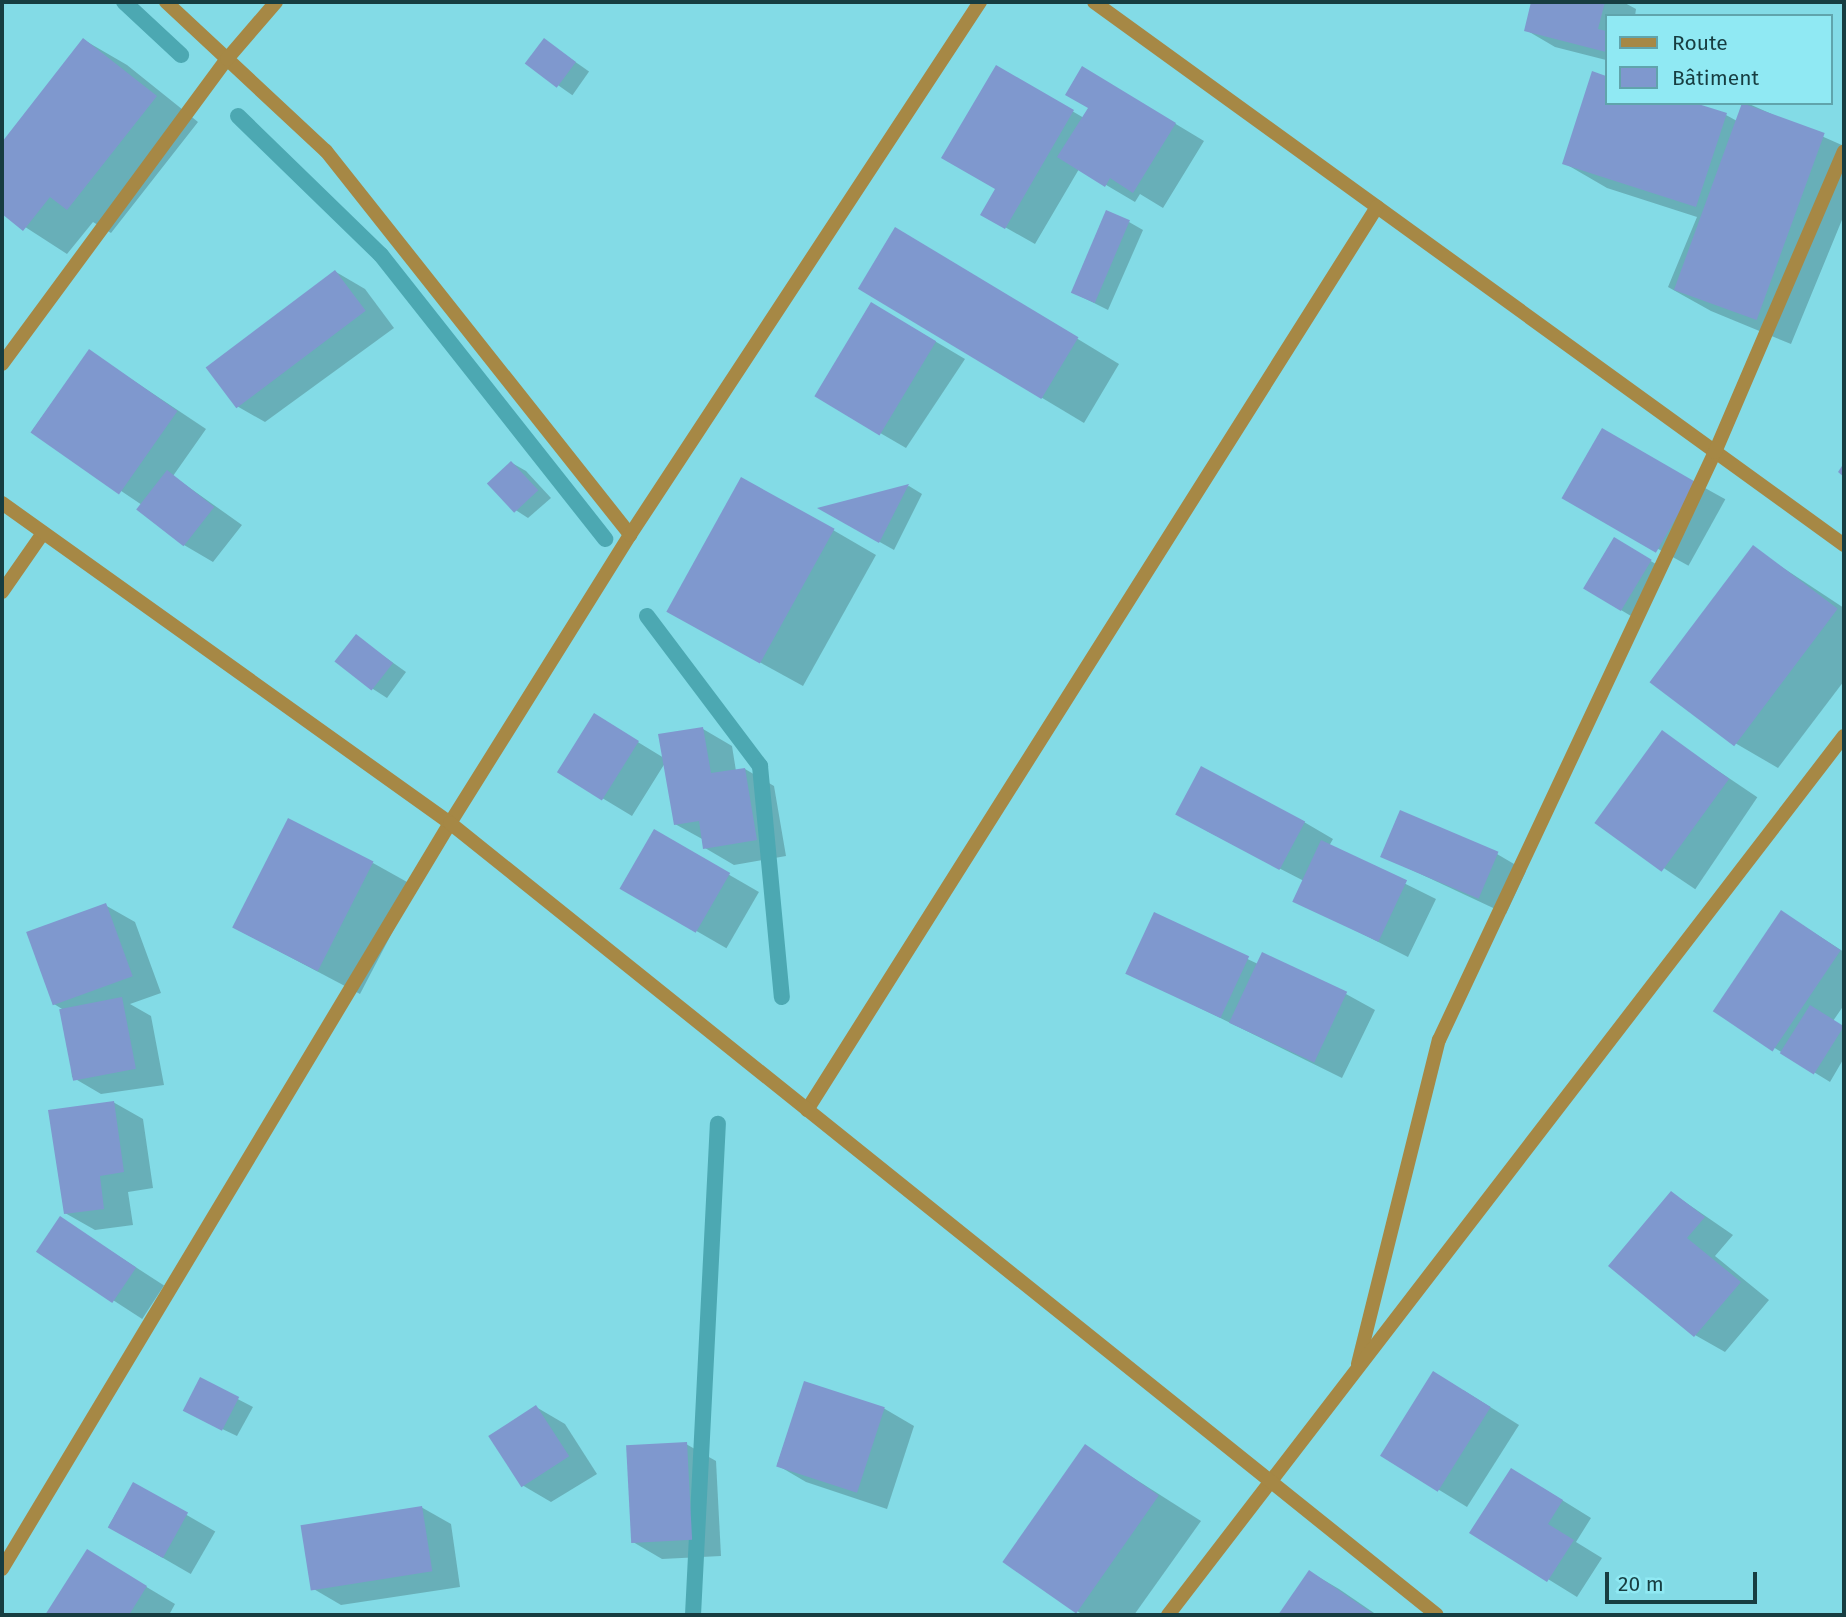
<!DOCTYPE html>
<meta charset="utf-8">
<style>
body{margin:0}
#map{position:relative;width:1846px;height:1617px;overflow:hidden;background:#83dbe6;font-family:"Fira Sans",sans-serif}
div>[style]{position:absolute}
.shadow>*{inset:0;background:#0003;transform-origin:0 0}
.stream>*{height:16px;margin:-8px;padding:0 8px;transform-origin:8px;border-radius:8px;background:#4ca8b2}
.building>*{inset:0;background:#7f98ce;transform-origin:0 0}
.minor>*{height:14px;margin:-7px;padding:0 7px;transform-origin:7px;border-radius:7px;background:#a68845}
.tertiary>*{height:14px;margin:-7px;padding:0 7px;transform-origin:7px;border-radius:7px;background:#a68845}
span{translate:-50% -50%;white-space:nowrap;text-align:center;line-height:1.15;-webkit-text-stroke:7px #90e9f3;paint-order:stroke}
.frame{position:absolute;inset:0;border:4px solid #173d41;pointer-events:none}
.legend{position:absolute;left:1605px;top:14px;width:228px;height:91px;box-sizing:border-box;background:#90e9f3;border:2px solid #60a4ac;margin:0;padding:9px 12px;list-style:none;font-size:21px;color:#173d41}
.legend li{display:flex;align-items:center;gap:14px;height:35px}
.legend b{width:35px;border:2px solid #60a4ac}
.scale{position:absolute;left:1605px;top:1572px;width:152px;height:32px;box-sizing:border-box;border:4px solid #173d41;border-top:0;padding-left:9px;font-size:21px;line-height:24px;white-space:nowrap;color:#173d41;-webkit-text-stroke:5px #90e9f3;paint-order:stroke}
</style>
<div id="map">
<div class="shadow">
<div style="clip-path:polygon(1533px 2px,1623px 2px,1636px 9px,1635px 16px,1606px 16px,1606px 60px,1555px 47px,1526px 30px)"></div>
<div style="clip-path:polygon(84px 40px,127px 65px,198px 122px,111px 233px,93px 222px,67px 254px,2px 212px,2px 145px)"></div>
<div style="left:544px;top:40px;width:55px;height:29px;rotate:35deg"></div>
<div style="clip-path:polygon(997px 67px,1084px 118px,1111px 85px,1204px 141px,1163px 208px,1140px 194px,1135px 202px,1079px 169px,1035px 244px,982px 214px,997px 189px)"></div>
<div style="clip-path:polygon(1593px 73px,1606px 77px,1606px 103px,1726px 115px,1737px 121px,1747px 103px,1844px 146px,1844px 215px,1791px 344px,1711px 311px,1668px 287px,1697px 217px,1607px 188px,1564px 163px)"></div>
<div style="clip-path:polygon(1129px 222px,1143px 230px,1108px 310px,1072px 292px)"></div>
<div style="clip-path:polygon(938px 254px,1119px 364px,1084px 423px,861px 289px)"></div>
<div style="clip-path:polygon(336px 272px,365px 289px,394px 328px,265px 422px,235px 405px)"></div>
<div style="clip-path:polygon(901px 321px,965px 359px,906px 448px,820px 398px)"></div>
<div style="clip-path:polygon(89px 351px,206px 429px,173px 476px,242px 525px,213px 562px,184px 545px,142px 505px,32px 431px)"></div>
<div style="left:1602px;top:431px;width:141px;height:76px;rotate:29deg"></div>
<div style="clip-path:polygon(512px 463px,526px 471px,551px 498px,528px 518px,514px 509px)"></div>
<div style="clip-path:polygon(909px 486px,922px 494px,894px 550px,821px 509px)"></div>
<div style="clip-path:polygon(833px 530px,876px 555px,803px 686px,712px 636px)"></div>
<div style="clip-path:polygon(1615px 540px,1666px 570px,1636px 619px,1621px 610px)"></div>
<div style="clip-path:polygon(1753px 548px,1844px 608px,1844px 681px,1778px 768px,1735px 743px,1651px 681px)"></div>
<div style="clip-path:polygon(357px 637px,406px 672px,387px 698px,373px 689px)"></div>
<div style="clip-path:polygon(703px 729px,732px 746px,736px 771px,745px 769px,774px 786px,786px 856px,734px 865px,705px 848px,704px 840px,675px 824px,665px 763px,632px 816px,559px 772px,623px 733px,664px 758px)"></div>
<div style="left:1662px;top:733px;width:115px;height:111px;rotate:34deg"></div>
<div style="clip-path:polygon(1304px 822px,1333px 839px,1329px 846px,1436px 899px,1408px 957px,1295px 900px,1304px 881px,1207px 831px)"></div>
<div style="left:655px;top:832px;width:120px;height:65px;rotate:30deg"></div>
<div style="clip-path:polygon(1497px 854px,1526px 871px,1506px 914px,1382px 856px)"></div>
<div style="clip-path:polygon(373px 863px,416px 887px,360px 994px,233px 927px)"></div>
<div style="clip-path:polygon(105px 905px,135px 922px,161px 993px,130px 1004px,151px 1016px,164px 1085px,101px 1094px,72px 1077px,67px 1012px,54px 1004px)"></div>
<div style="clip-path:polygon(1782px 912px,1844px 952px,1844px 1005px,1833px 1021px,1844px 1027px,1844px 1058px,1830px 1082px,1715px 1011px)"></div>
<div style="clip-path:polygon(1155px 915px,1258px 964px,1346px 994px,1375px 1010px,1342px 1078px,1127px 972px)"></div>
<div style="clip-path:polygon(113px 1102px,143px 1119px,153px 1188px,128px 1192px,133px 1225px,95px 1230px,65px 1213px)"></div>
<div style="clip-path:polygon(1672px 1193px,1733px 1235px,1715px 1256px,1769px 1300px,1725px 1352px,1695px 1335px,1611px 1266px)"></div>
<div style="left:60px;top:1218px;width:124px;height:40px;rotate:33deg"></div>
<div style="clip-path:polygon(201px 1380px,253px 1407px,237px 1436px,199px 1418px)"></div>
<div style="clip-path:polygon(805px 1384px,885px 1409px,914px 1426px,887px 1509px,806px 1482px,777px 1465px)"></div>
<div style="clip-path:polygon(1463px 1390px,1519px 1425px,1467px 1507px,1382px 1455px)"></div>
<div style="clip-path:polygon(536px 1407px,565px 1424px,597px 1474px,551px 1502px,522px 1485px)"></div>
<div style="clip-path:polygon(686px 1444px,716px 1461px,721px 1556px,662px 1559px,633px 1542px)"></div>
<div style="clip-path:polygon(1085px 1447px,1201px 1521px,1134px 1615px,1083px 1615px,1004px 1561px)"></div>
<div style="left:133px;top:1484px;width:95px;height:49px;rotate:30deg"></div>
<div style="clip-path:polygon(1541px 1487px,1591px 1518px,1576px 1542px,1602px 1558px,1577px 1597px,1472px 1532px)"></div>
<div style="clip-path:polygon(421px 1507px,451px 1524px,460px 1587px,341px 1605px,312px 1588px)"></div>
<div style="clip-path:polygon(88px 1552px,175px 1604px,169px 1615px,47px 1615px)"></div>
<div style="clip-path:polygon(1310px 1572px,1339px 1589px,1377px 1615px,1280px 1615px)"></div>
</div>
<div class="stream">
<div style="left:124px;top:2px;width:78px;rotate:42.9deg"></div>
<div style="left:238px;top:116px;width:199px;rotate:44.2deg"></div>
<div style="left:381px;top:255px;width:362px;rotate:51.7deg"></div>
<div style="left:647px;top:616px;width:188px;rotate:53deg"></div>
<div style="left:760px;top:766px;width:232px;rotate:84.6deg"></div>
<div style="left:693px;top:1615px;width:492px;rotate:-87.1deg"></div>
</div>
<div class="building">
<div style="clip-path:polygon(1531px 2px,1605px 2px,1598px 29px,1606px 31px,1606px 52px,1524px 31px)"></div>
<div style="clip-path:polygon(83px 38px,157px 96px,67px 210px,50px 197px,23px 231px,2px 214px,2px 142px)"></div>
<div style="left:544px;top:38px;width:40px;height:32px;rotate:37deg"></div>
<div style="clip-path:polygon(996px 65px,1074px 110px,1005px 229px,980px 215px,995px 189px,941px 158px)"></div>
<div style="clip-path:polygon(1082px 66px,1176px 123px,1133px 193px,1110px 178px,1105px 187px,1057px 157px,1088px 108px,1065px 95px)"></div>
<div style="clip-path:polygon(1592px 71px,1606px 76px,1606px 103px,1695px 103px,1727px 113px,1696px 207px,1562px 164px)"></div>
<div style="left:1742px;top:103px;width:88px;height:199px;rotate:20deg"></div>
<div style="left:1106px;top:210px;width:26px;height:90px;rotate:23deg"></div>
<div style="left:895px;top:227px;width:214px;height:72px;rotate:31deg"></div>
<div style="left:335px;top:270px;width:51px;height:162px;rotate:53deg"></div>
<div style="left:871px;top:302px;width:76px;height:110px;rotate:31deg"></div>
<div style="left:89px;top:349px;width:108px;height:102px;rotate:35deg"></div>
<div style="left:1602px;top:428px;width:109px;height:81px;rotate:30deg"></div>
<div style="left:511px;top:461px;width:40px;height:33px;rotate:47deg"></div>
<div style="clip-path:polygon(1844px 463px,1844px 477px,1838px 472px)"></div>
<div style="left:167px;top:470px;width:60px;height:50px;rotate:38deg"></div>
<div style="left:741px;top:477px;width:107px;height:154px;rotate:29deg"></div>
<div style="clip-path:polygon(909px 484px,879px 543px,817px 508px)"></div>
<div style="left:1614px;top:537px;width:44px;height:60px;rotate:31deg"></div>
<div style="left:1753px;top:545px;width:106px;height:172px;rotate:37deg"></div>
<div style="left:356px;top:634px;width:47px;height:35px;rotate:38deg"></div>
<div style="left:594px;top:713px;width:53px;height:70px;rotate:32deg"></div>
<div style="clip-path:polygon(703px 727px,711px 773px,745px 768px,757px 840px,703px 849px,699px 821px,674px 825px,658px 734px)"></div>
<div style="left:1662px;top:730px;width:83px;height:115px;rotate:36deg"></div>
<div style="left:1201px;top:766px;width:118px;height:55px;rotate:28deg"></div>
<div style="left:1400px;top:810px;width:107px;height:51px;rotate:23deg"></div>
<div style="left:288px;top:818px;width:96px;height:123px;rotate:27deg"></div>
<div style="left:654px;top:829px;width:88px;height:69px;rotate:30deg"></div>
<div style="left:1321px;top:840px;width:95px;height:68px;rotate:25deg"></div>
<div style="left:106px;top:903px;width:78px;height:85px;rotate:70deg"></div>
<div style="left:1781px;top:910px;width:72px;height:122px;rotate:34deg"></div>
<div style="left:1154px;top:912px;width:105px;height:68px;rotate:25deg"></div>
<div style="left:1262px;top:952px;width:94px;height:78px;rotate:25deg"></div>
<div style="left:122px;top:997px;width:73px;height:64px;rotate:79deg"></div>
<div style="left:1810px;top:1005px;width:40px;height:57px;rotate:32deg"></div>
<div style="clip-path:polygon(114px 1101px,124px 1172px,100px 1176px,104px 1209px,64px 1214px,48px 1110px)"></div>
<div style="clip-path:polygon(1671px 1191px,1705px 1217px,1687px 1238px,1741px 1282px,1694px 1337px,1608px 1266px)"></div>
<div style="left:60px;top:1216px;width:92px;height:43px;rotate:34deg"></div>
<div style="left:1433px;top:1371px;width:68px;height:100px;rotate:32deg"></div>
<div style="left:200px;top:1377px;width:44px;height:38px;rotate:27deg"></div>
<div style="left:804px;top:1381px;width:85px;height:90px;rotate:18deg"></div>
<div style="left:536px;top:1405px;width:61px;height:57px;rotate:57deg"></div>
<div style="left:687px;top:1442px;width:98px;height:61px;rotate:87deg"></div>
<div style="left:1085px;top:1444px;width:90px;height:144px;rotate:35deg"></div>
<div style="clip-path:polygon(1511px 1468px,1563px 1500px,1548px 1524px,1574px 1540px,1547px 1582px,1469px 1533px)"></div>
<div style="left:133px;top:1482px;width:63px;height:52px;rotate:29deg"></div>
<div style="left:422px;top:1506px;width:66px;height:123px;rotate:81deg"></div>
<div style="clip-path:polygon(87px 1549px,147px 1586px,129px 1615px,45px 1615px)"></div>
<div style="clip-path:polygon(1309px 1570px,1375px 1615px,1278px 1615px)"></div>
</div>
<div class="minor">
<div style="left:166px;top:2px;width:219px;rotate:43deg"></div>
<div style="left:326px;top:151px;width:490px;rotate:51.6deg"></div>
<div style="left:1094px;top:2px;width:926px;rotate:35.9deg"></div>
<div style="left:2px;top:364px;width:379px;rotate:-53.6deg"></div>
<div style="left:227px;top:59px;width:75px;rotate:-49.3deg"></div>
<div style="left:2px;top:592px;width:72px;rotate:-55.2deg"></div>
<div style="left:807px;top:1110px;width:1068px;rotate:-57.74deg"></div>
<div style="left:1358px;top:1364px;width:334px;rotate:-76deg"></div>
<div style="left:1439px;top:1040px;width:650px;rotate:-64.86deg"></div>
<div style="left:1715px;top:452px;width:327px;rotate:-66.8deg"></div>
<div style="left:2px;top:1569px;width:870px;rotate:-59.01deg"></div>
<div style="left:450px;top:823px;width:340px;rotate:-58deg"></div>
<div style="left:630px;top:535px;width:638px;rotate:-56.71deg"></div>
<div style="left:1168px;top:1615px;width:1109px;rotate:-52.44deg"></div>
</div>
<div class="tertiary">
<div style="left:2px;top:503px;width:551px;rotate:35.54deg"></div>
<div style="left:450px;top:823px;width:1265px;rotate:38.74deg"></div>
</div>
<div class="frame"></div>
<ul class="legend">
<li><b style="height:9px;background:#a68845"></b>Route</li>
<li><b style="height:19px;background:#7f98ce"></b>Bâtiment</li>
</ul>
<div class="scale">20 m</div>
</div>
